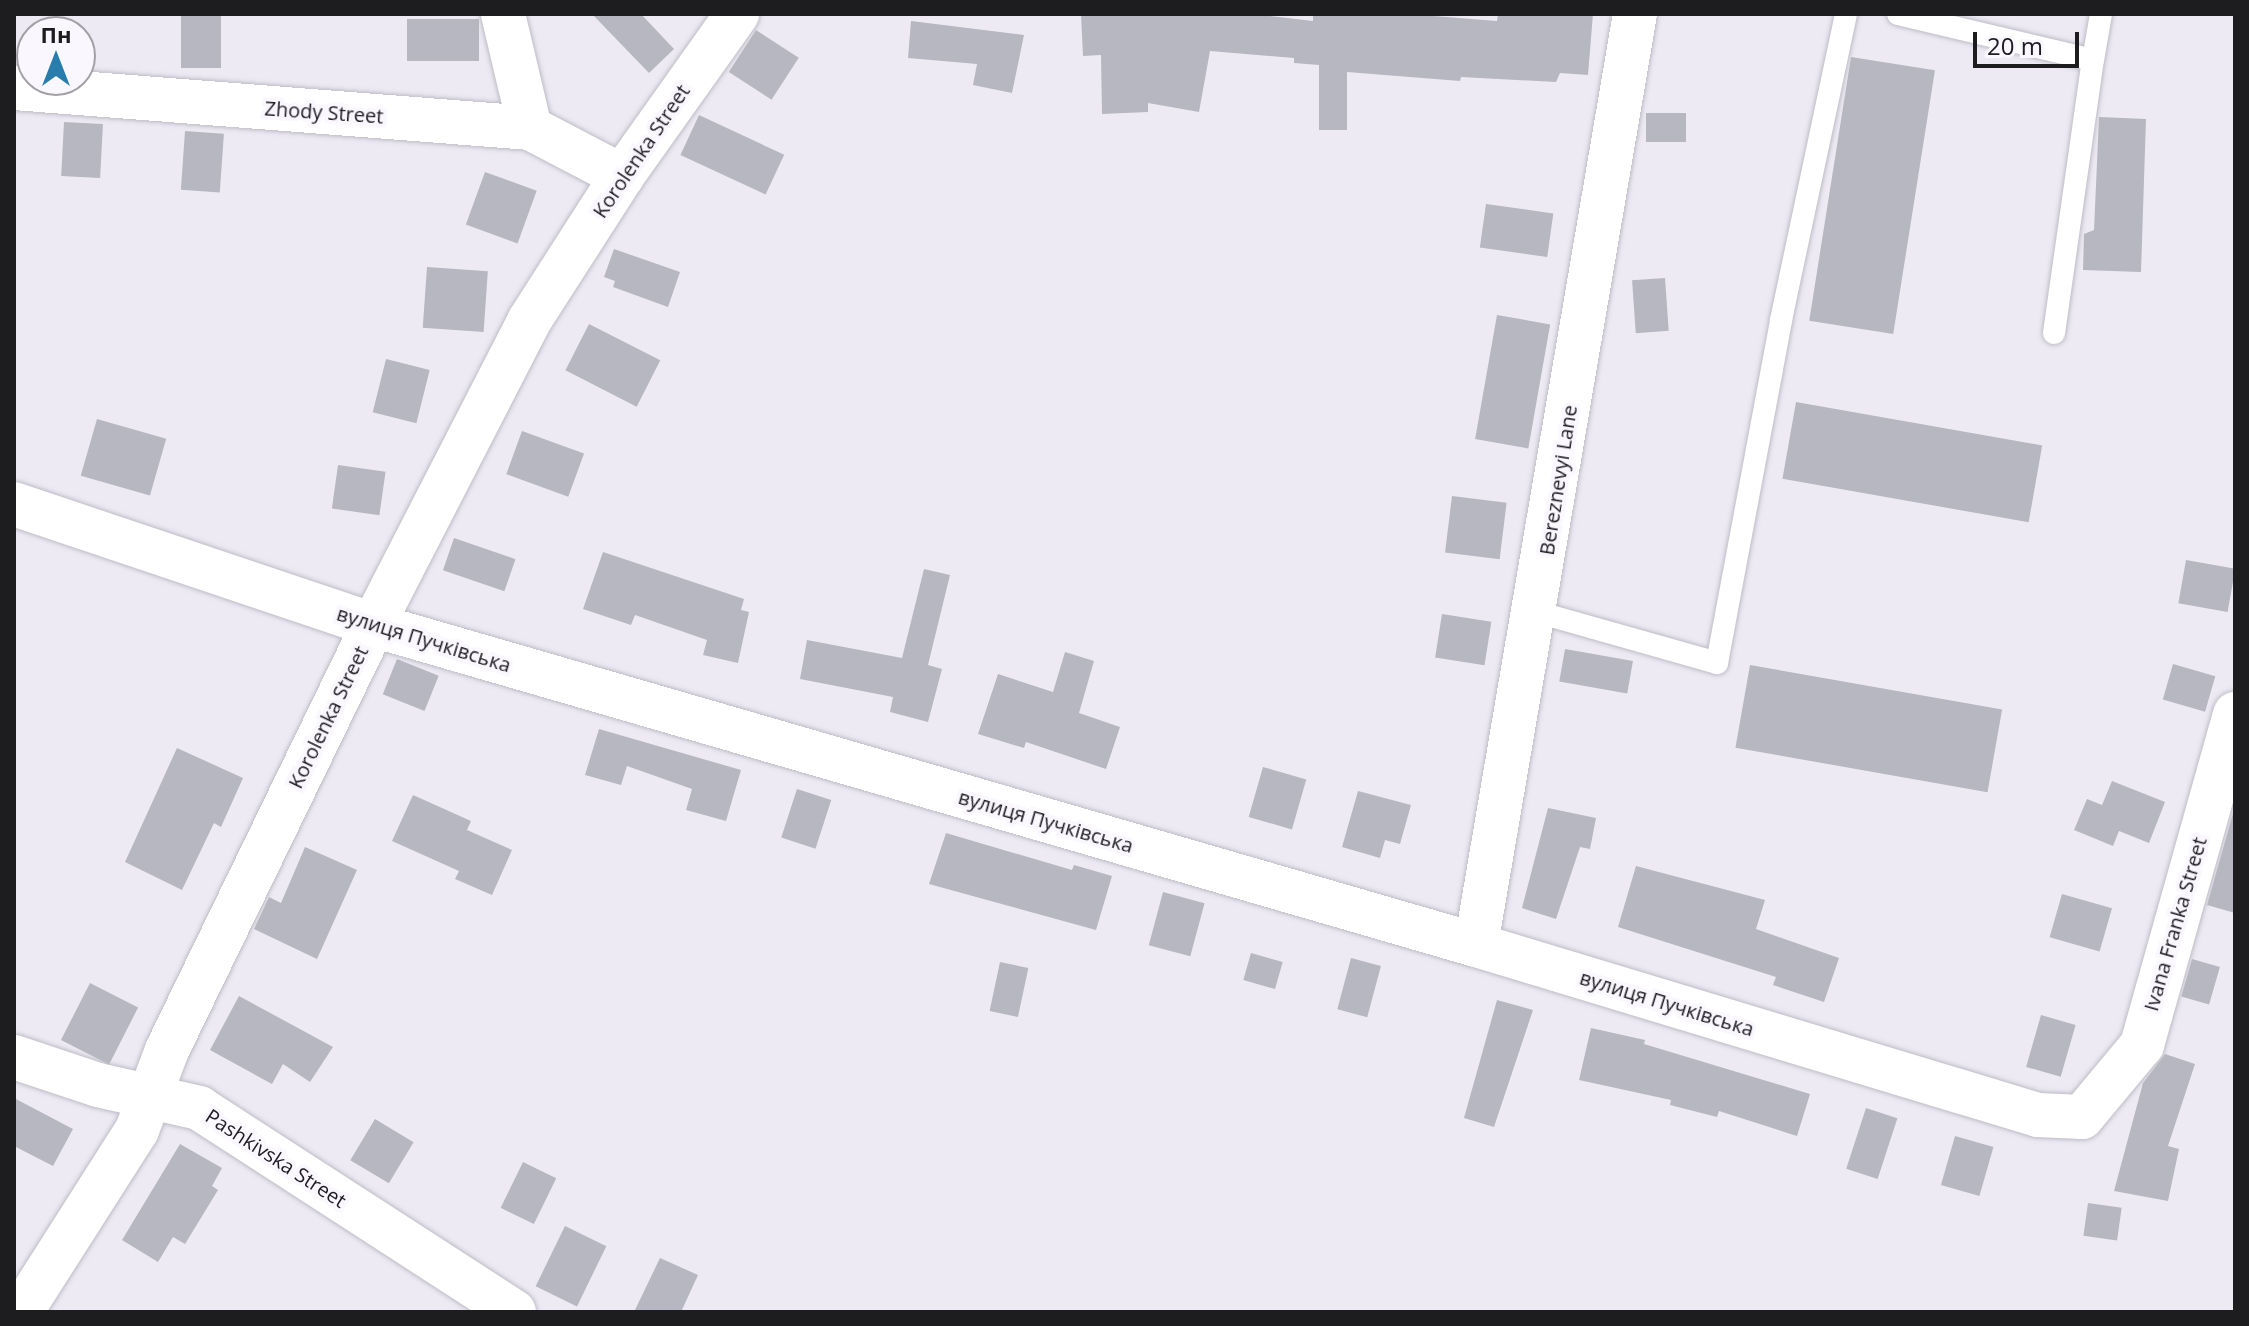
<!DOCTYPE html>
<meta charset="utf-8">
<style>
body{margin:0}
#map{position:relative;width:2249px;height:1326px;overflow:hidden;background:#edeaf4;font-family:"Open Sans",sans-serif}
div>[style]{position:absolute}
.building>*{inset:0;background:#b7b7c1;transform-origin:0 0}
.roads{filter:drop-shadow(0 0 2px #bebcc5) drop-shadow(0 0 2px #bebcc5)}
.lane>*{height:22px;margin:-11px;padding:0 11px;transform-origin:11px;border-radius:11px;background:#fff}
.street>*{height:44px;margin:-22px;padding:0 22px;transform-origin:22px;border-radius:22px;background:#fff}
span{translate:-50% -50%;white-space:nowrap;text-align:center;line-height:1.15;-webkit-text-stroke:8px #faf8fe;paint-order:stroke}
.street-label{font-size:20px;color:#1d1c1f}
.frame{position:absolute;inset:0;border:16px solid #1d1c1f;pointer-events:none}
.north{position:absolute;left:16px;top:16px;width:80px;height:80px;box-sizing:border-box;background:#faf8fe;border:2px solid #a2a0a5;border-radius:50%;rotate:0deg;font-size:22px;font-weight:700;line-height:32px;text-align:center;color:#1d1c1f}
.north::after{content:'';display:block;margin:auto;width:28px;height:36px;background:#287dad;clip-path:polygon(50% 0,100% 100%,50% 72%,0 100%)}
.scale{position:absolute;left:1973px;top:32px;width:106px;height:36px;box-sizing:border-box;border:4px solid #1d1c1f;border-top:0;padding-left:10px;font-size:24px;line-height:28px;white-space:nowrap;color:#1d1c1f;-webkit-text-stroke:6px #faf8fe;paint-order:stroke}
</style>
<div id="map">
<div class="building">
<div style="left:181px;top:14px;width:40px;height:54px"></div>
<div style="clip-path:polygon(592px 14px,641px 14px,674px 49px,649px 73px)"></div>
<div style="clip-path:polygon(1081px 14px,1254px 14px,1313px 21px,1313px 14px,1408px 14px,1497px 21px,1498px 14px,1593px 14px,1588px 75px,1560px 73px,1556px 82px,1461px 77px,1460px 81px,1347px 72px,1347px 130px,1319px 130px,1319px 65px,1294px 63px,1294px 58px,1210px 51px,1199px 112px,1148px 103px,1148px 112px,1102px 114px,1101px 55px,1083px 56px)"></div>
<div style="left:407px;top:19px;width:72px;height:42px"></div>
<div style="clip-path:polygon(911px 21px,1024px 35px,1012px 93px,973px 85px,977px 64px,908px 58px)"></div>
<div style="left:756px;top:30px;width:51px;height:50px;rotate:33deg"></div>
<div style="left:1851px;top:57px;width:85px;height:267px;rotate:9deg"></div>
<div style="left:1646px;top:113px;width:40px;height:29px"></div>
<div style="left:699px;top:115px;width:94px;height:44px;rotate:25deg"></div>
<div style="clip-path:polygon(2099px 117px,2146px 119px,2141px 272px,2083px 270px,2084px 234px,2094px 230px)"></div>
<div style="left:64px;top:122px;width:39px;height:54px;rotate:3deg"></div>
<div style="left:185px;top:131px;width:39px;height:59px;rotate:4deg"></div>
<div style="left:485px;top:172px;width:55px;height:56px;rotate:20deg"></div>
<div style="left:1486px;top:204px;width:68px;height:44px;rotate:8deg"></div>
<div style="clip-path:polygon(614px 249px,680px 272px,668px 307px,613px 287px,615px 281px,604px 277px)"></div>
<div style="left:427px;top:267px;width:61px;height:61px;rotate:4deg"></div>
<div style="left:1665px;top:278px;width:53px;height:33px;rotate:86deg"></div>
<div style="left:1497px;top:315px;width:54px;height:126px;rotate:10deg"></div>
<div style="left:589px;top:324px;width:80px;height:52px;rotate:27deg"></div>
<div style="left:386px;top:359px;width:45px;height:55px;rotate:14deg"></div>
<div style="left:1796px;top:402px;width:250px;height:78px;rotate:10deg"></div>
<div style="left:97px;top:419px;width:72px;height:59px;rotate:16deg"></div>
<div style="left:522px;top:431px;width:66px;height:46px;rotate:20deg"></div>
<div style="left:338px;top:465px;width:48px;height:44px;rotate:8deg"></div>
<div style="left:1452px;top:496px;width:55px;height:57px;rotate:7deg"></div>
<div style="left:454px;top:538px;width:65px;height:34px;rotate:19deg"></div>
<div style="clip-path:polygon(603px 552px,744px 599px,741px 610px,749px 612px,738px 663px,703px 655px,707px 640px,635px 615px,631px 625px,583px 609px)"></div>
<div style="left:2186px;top:560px;width:50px;height:44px;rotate:10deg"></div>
<div style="clip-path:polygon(924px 569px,950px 575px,928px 665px,942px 669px,928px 722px,890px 712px,893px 697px,800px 679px,807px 640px,902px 658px)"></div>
<div style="left:1442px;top:614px;width:50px;height:44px;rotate:9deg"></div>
<div style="left:1565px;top:649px;width:69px;height:33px;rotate:10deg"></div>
<div style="clip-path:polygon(1065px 652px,1094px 661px,1079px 713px,1120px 727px,1106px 769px,1026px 742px,1024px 748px,978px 734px,998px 674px,1053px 692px)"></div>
<div style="left:397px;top:659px;width:45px;height:38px;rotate:22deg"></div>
<div style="left:2173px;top:664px;width:44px;height:37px;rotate:16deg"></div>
<div style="left:1750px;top:665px;width:256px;height:84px;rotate:10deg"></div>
<div style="clip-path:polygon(599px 729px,741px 770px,726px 821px,686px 810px,692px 789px,627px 766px,621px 785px,585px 775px)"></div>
<div style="clip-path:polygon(177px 748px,243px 778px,221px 827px,214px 823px,182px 890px,125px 862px)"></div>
<div style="left:1263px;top:767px;width:45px;height:52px;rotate:16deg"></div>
<div style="clip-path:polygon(2112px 781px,2165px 802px,2149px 843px,2119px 831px,2113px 846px,2074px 830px,2087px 799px,2102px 805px)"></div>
<div style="left:797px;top:789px;width:36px;height:51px;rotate:18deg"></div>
<div style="clip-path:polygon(1358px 791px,1411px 805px,1400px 844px,1385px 840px,1380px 858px,1342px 847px)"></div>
<div style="clip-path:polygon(413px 795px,471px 821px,467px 830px,512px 850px,492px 895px,455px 879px,459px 871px,392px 841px)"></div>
<div style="clip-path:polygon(2235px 806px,2235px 913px,2207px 905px)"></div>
<div style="clip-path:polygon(1548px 808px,1596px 818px,1590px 849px,1580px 847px,1556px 919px,1522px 908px)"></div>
<div style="clip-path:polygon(946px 833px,1072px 870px,1074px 865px,1112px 876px,1096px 930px,929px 884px)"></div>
<div style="clip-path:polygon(305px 847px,357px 870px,317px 959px,254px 929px,269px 897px,281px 903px)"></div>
<div style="clip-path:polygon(1636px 866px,1765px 900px,1756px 929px,1839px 958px,1824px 1002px,1773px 985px,1776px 977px,1618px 927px)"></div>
<div style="left:1163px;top:892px;width:43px;height:55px;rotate:15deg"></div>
<div style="left:2062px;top:894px;width:52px;height:45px;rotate:16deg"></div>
<div style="left:1251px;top:953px;width:33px;height:28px;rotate:16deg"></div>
<div style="left:1351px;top:958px;width:31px;height:53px;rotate:15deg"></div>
<div style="left:2192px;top:959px;width:29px;height:39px;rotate:16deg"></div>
<div style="left:1000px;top:962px;width:29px;height:50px;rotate:12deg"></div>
<div style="left:90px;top:983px;width:54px;height:64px;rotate:27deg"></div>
<div style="clip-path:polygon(239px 996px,333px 1047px,310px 1082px,283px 1064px,272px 1084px,210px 1050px)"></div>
<div style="clip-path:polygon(1497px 1000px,1533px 1010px,1494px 1127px,1464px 1118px)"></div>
<div style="left:2041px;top:1015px;width:36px;height:54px;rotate:16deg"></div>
<div style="clip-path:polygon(1591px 1028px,1645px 1040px,1644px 1044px,1810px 1094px,1797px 1136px,1719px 1111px,1717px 1117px,1670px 1105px,1671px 1100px,1579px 1080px)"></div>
<div style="clip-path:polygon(2165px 1054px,2195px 1064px,2168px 1146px,2179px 1149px,2168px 1201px,2114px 1191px,2143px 1083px)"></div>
<div style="clip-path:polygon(14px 1098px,73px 1129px,53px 1166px,14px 1146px)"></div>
<div style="left:1866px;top:1108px;width:33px;height:64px;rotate:18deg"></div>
<div style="left:375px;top:1119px;width:45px;height:48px;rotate:31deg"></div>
<div style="left:1955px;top:1136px;width:40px;height:51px;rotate:16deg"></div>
<div style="clip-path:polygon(180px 1144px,222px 1168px,212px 1186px,218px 1190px,185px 1244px,173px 1237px,158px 1262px,122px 1240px)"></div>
<div style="left:523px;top:1162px;width:37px;height:51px;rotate:26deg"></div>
<div style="left:2088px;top:1203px;width:34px;height:33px;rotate:8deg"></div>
<div style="left:565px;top:1226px;width:46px;height:67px;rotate:26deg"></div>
<div style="clip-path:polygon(660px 1258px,698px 1275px,681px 1312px,634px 1312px)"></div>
</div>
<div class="roads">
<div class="lane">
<div style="left:1898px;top:14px;width:200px;rotate:13.3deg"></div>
<div style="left:2093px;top:60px;width:47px;rotate:-80.1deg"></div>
<div style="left:2054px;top:333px;width:276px;rotate:-81.9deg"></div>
<div style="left:1537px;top:612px;width:187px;rotate:15.8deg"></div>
<div style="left:1717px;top:663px;width:349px;rotate:-79.4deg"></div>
<div style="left:1781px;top:320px;width:313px;rotate:-78deg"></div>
</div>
<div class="street">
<div style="left:503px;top:14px;width:117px;rotate:76.7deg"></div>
<div style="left:14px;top:88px;width:518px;rotate:4.43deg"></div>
<div style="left:530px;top:128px;width:104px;rotate:27.6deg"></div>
<div style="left:14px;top:504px;width:379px;rotate:18.6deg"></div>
<div style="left:373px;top:625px;width:1148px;rotate:16.18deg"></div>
<div style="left:1476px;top:945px;width:587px;rotate:16.83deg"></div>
<div style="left:2038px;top:1115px;width:44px;rotate:2.6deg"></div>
<div style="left:2082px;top:1117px;width:94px;rotate:-50.2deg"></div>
<div style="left:2142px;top:1045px;width:344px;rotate:-74.3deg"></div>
<div style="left:1476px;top:945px;width:944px;rotate:-80.31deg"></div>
<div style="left:14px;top:1057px;width:89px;rotate:18.4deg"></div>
<div style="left:98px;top:1085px;width:104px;rotate:12.8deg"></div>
<div style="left:199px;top:1108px;width:375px;rotate:32.9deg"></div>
<div style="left:21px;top:1312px;width:216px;rotate:-57.5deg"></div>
<div style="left:137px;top:1130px;width:85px;rotate:-69.4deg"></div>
<div style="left:167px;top:1050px;width:472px;rotate:-64.1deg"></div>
<div style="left:373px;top:625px;width:342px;rotate:-62.8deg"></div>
<div style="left:529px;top:321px;width:172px;rotate:-57.3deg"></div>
<div style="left:622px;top:176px;width:199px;rotate:-54.6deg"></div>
</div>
</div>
<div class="street-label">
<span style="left:324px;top:112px;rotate:4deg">Zhody Street</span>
<span style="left:641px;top:151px;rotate:-56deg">Korolenka Street</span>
<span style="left:1558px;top:480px;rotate:-81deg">Bereznevyi Lane</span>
<span style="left:424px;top:639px;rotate:17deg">вулиця Пучківська</span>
<span style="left:328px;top:717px;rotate:-64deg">Korolenka Street</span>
<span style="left:1046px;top:821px;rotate:16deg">вулиця Пучківська</span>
<span style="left:2175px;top:924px;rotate:-74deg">Ivana Franka Street</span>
<span style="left:1667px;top:1003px;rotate:17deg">вулиця Пучківська</span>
<span style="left:276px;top:1158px;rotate:33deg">Pashkivska Street</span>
</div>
<div class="frame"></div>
<div class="north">Пн</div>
<div class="scale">20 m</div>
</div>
